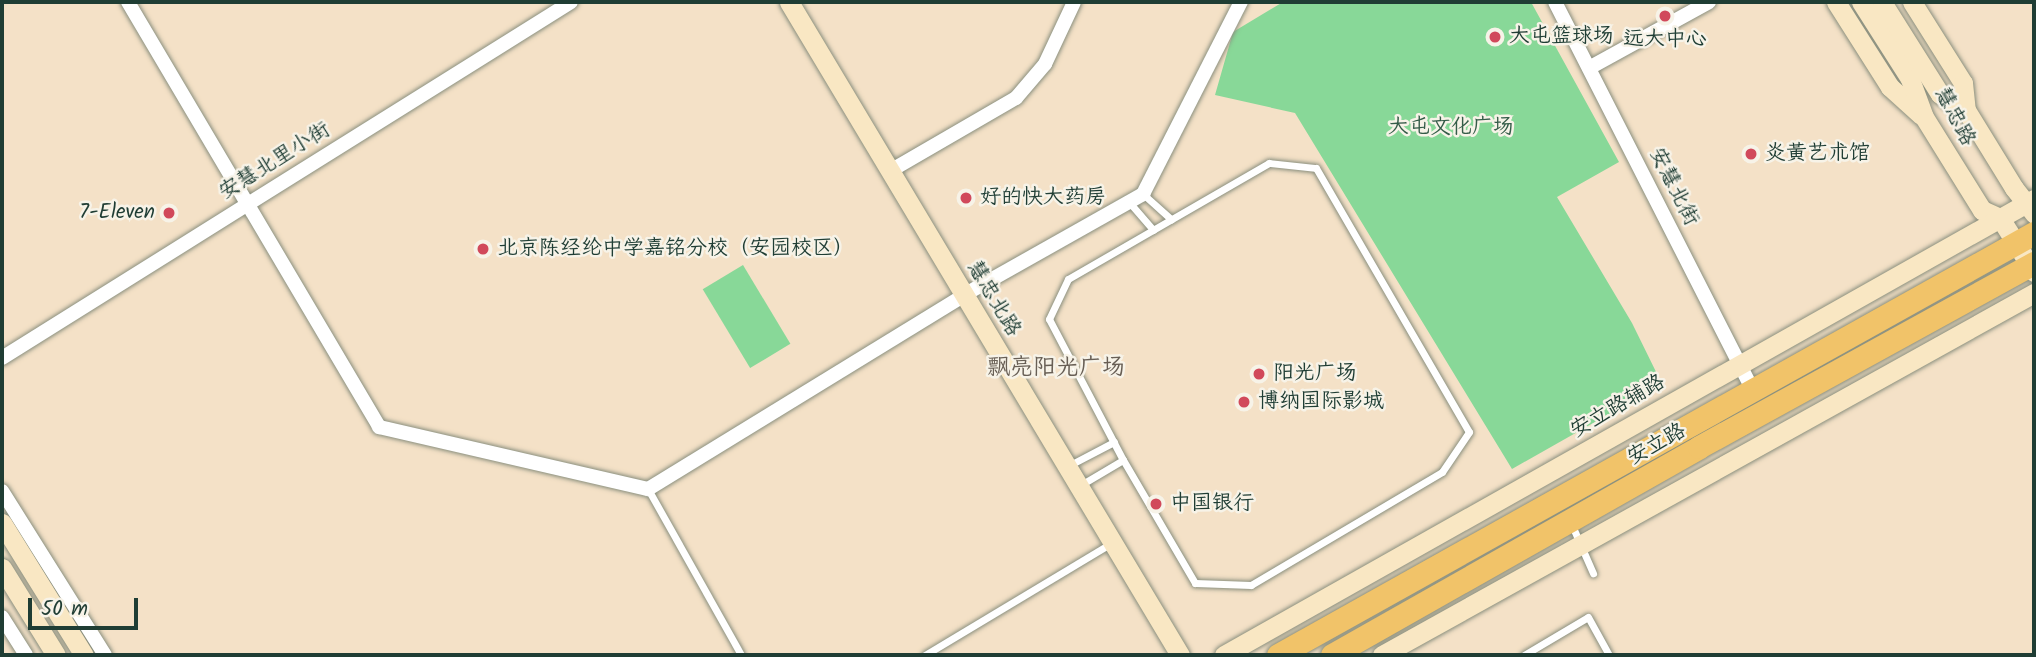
<!DOCTYPE html>
<meta charset="utf-8">
<style>
body{margin:0}
#map{position:relative;width:2036px;height:657px;overflow:hidden;background:#f4e1c7;font-family:Kalam,"LXGW WenKai TC",sans-serif}
div>[style]{position:absolute}
.green>*{inset:0;background:#88d898;transform-origin:0 0}
.roads{filter:drop-shadow(0 0 2px #8a8f7e) drop-shadow(0 0 2px #8a8f7e)}
.lane>*{height:7px;margin:-3.5px;padding:0 3.5px;transform-origin:3.5px;border-radius:3.5px;background:#fff}
.street>*{height:14px;margin:-7px;padding:0 7px;transform-origin:7px;border-radius:7px;background:#fff}
.secondary>*{height:19px;margin:-9.5px;padding:0 9.5px;transform-origin:9.5px;border-radius:9.5px;background:#f9e7c3}
.primary>*{height:23px;margin:-11.5px;padding:0 11.5px;transform-origin:11.5px;border-radius:11.5px;background:#f1c369}
.dots>*{width:19px;height:19px;translate:-50% -50%;box-sizing:border-box;border:4px solid #f7f3e8;border-radius:50%}
span{translate:-50% -50%;white-space:nowrap;text-align:center;line-height:1.15;-webkit-text-stroke:5px #f7f3e8;paint-order:stroke}
.poi-label{font-size:21px;color:#1f3d34}
.left{translate:0 -50%;text-align:left}
.right{translate:-100% -50%;text-align:right}
.street-label{font-size:21px;color:#1f3d34}
.park-label{font-size:21px;color:#345c48}
.neighbourhood-label{font-size:23px;color:#685f55}
.frame{position:absolute;inset:0;border:4px solid #1f3d34;pointer-events:none}
.scale{position:absolute;left:28px;top:598px;width:110px;height:32px;box-sizing:border-box;border:4px solid #1f3d34;border-top:0;padding-left:9px;font-size:21px;line-height:24px;white-space:nowrap;color:#1f3d34;-webkit-text-stroke:5px #f7f3e8;paint-order:stroke}
</style>
<div id="map">
<div class="green">
<div style="clip-path:polygon(1283px 2px,1531px 2px,1619px 162px,1557px 197px,1632px 323px,1662px 384px,1512px 469px,1295px 113px,1215px 95px,1233px 32px)"></div>
<div style="left:743px;top:265px;width:92px;height:47px;rotate:59deg"></div>
</div>
<div class="roads">
<div class="lane">
<div style="left:1269px;top:163px;width:47px;rotate:6.1deg"></div>
<div style="left:1316px;top:168px;width:305px;rotate:59.9deg"></div>
<div style="left:1469px;top:432px;width:48px;rotate:124deg"></div>
<div style="left:1442px;top:472px;width:222px;rotate:149.4deg"></div>
<div style="left:1251px;top:585px;width:56px;rotate:-178deg"></div>
<div style="left:1195px;top:583px;width:143px;rotate:-120.3deg"></div>
<div style="left:1123px;top:460px;width:159px;rotate:-117.7deg"></div>
<div style="left:1049px;top:319px;width:44px;rotate:-64.6deg"></div>
<div style="left:1068px;top:279px;width:232px;rotate:-30deg"></div>
<div style="left:1143px;top:194px;width:38px;rotate:42deg"></div>
<div style="left:1129px;top:202px;width:37px;rotate:49deg"></div>
<div style="left:1068px;top:466px;width:52px;rotate:-27.6deg"></div>
<div style="left:1079px;top:486px;width:51px;rotate:-30.6deg"></div>
<div style="left:648px;top:489px;width:190px;rotate:60.7deg"></div>
<div style="left:1571px;top:523px;width:55px;rotate:66.3deg"></div>
<div style="left:925px;top:655px;width:216px;rotate:-31deg"></div>
<div style="left:1524px;top:655px;width:74px;rotate:-30.7deg"></div>
<div style="left:1588px;top:617px;width:43px;rotate:61.1deg"></div>
</div>
<div class="street">
<div style="left:128px;top:2px;width:494px;rotate:59.4deg"></div>
<div style="left:379px;top:427px;width:276px;rotate:13deg"></div>
<div style="left:648px;top:489px;width:371px;rotate:-31.5deg"></div>
<div style="left:964px;top:295px;width:206px;rotate:-29.4deg"></div>
<div style="left:1143px;top:194px;width:216px;rotate:-63deg"></div>
<div style="left:1555px;top:2px;width:438px;rotate:63deg"></div>
<div style="left:1589px;top:68px;width:137px;rotate:-28.8deg"></div>
<div style="left:890px;top:171px;width:146px;rotate:-30.1deg"></div>
<div style="left:1016px;top:98px;width:45px;rotate:-49.5deg"></div>
<div style="left:1045px;top:64px;width:68px;rotate:-64.9deg"></div>
<div style="left:2px;top:358px;width:671px;rotate:-32.03deg"></div>
<div style="left:2px;top:491px;width:194px;rotate:57.9deg"></div>
<div style="left:2px;top:617px;width:45px;rotate:57.7deg"></div>
</div>
<div class="secondary">
<div style="left:789px;top:2px;width:761px;rotate:59.09deg"></div>
<div style="left:1836px;top:2px;width:101px;rotate:57.6deg"></div>
<div style="left:1890px;top:87px;width:42px;rotate:42.1deg"></div>
<div style="left:1861px;top:2px;width:91px;rotate:57.5deg"></div>
<div style="left:1910px;top:79px;width:40px;rotate:69.8deg"></div>
<div style="left:1924px;top:117px;width:110px;rotate:58.1deg"></div>
<div style="left:1982px;top:210px;width:20px;rotate:24deg"></div>
<div style="left:2000px;top:218px;width:64px;rotate:57.8deg"></div>
<div style="left:1882px;top:2px;width:109px;rotate:57.8deg"></div>
<div style="left:1940px;top:94px;width:31px;rotate:32deg"></div>
<div style="left:1966px;top:110px;width:92px;rotate:58.4deg"></div>
<div style="left:2014px;top:188px;width:33px;rotate:52deg"></div>
<div style="left:1912px;top:2px;width:96px;rotate:57.8deg"></div>
<div style="left:1963px;top:83px;width:27px;rotate:84deg"></div>
<div style="left:2px;top:523px;width:155px;rotate:58.2deg"></div>
<div style="left:2px;top:568px;width:102px;rotate:58.2deg"></div>
<div style="left:1224px;top:655px;width:930px;rotate:-29.38deg"></div>
<div style="left:1382px;top:655px;width:746px;rotate:-29.04deg"></div>
</div>
<div class="primary">
<div style="left:1278px;top:655px;width:866px;rotate:-29.17deg"></div>
<div style="left:1332px;top:655px;width:422px;rotate:-29.5deg"></div>
<div style="left:1699px;top:447px;width:382px;rotate:-28.8deg"></div>
</div>
</div>
<div class="dots">
<div style="left:1665px;top:16px;background:#d1495b"></div>
<div style="left:1495px;top:37px;background:#d1495b"></div>
<div style="left:1751px;top:154px;background:#d1495b"></div>
<div style="left:966px;top:198px;background:#d1495b"></div>
<div style="left:169px;top:213px;background:#d1495b"></div>
<div style="left:483px;top:249px;background:#d1495b"></div>
<div style="left:1259px;top:374px;background:#d1495b"></div>
<div style="left:1244px;top:402px;background:#d1495b"></div>
<div style="left:1156px;top:504px;background:#d1495b"></div>
</div>
<div class="poi-label">
<span class="left" style="left:1509px;top:37px">大屯篮球场</span>
<span style="left:1665px;top:40px">远大中心</span>
<span class="left" style="left:1765px;top:154px">炎黄艺术馆</span>
<span class="left" style="left:980px;top:198px">好的快大药房</span>
<span class="right" style="left:155px;top:213px">7-Eleven</span>
<span class="left" style="left:497px;top:249px">北京陈经纶中学嘉铭分校（安园校区）</span>
<span class="left" style="left:1273px;top:374px">阳光广场</span>
<span class="left" style="left:1258px;top:402px">博纳国际影城</span>
<span class="left" style="left:1170px;top:504px">中国银行</span>
</div>
<div class="street-label">
<span style="left:1954px;top:117px;rotate:62deg">慧忠路</span>
<span style="left:275px;top:162px;rotate:-32deg">安慧北里小街</span>
<span style="left:1673px;top:187px;rotate:63deg">安慧北街</span>
<span style="left:993px;top:299px;rotate:59deg">慧忠北路</span>
<span style="left:1618px;top:407px;rotate:-30deg">安立路辅路</span>
<span style="left:1657px;top:445px;rotate:-29deg">安立路</span>
</div>
<div class="park-label">
<span style="left:1451px;top:128px">大屯文化广场</span>
</div>
<div class="neighbourhood-label">
<span style="left:1056px;top:368px">飘亮阳光广场</span>
</div>
<div class="frame"></div>
<div class="scale">50 m</div>
</div>
